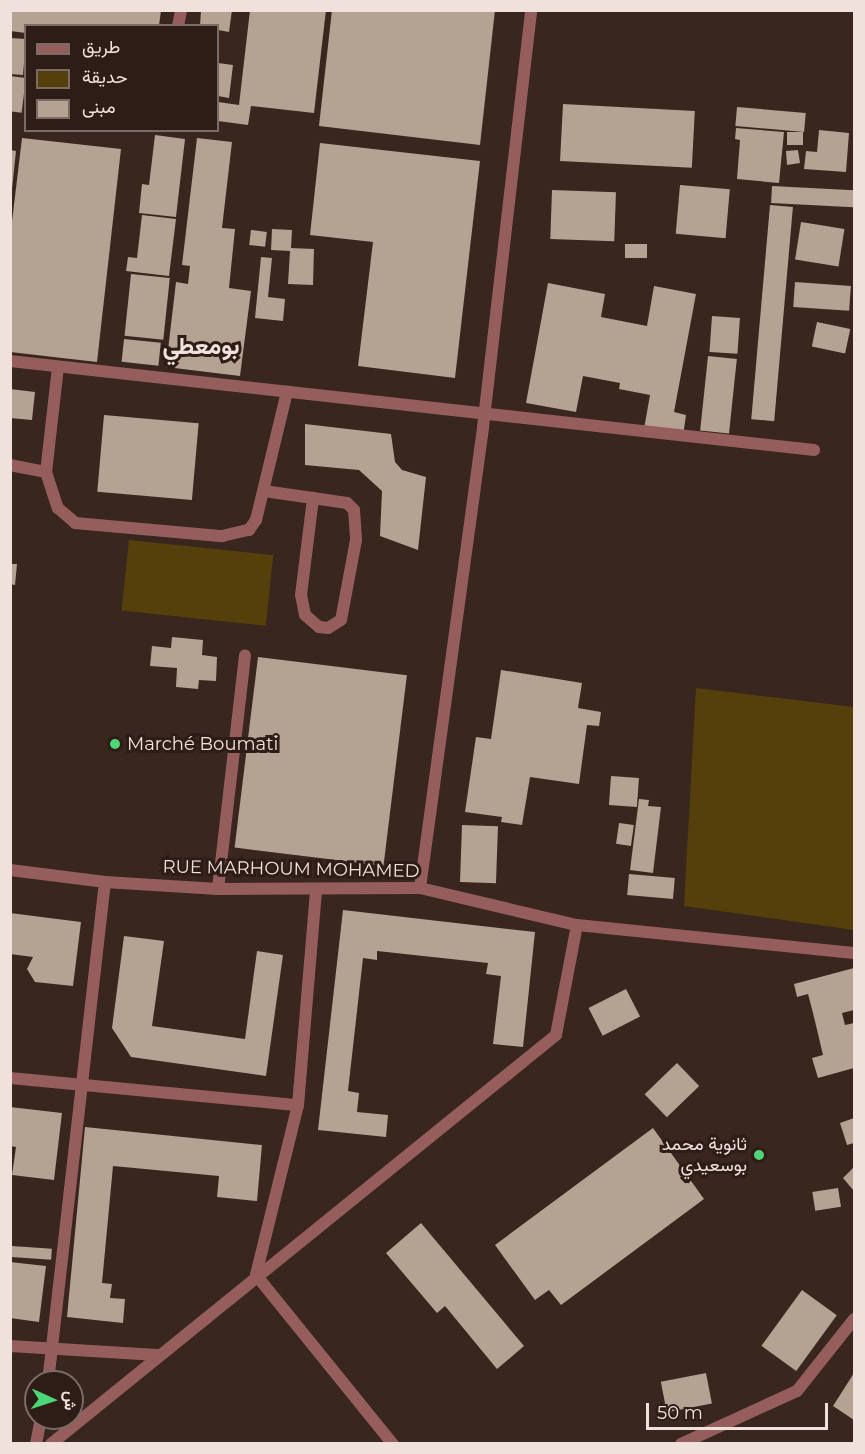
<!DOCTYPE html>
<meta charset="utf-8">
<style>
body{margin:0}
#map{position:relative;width:865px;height:1454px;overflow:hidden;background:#38261f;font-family:Montserrat,Vazirmatn,sans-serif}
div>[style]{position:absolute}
.green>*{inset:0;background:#55400c;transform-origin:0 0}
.building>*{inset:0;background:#b4a293;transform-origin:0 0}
.lane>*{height:12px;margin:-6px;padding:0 6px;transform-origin:6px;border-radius:6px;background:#965d5d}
.street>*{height:12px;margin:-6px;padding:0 6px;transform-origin:6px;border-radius:6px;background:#965d5d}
.dots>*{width:16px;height:16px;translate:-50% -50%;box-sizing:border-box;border:3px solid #2e1c16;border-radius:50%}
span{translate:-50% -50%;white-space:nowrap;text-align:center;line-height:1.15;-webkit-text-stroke:6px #2e1c16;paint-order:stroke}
.poi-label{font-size:18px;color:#efe2dd}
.left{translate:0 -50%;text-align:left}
.right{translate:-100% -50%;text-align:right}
.street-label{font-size:18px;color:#efe2dd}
.district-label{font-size:24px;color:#efe2dd;font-weight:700}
.frame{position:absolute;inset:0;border:12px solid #efe2dd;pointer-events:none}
.legend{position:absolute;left:24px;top:24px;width:195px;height:108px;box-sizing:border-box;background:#2e1c16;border:2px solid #7b6b66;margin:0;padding:8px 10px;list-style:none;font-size:18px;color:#efe2dd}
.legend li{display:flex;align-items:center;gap:12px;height:30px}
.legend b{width:30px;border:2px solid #7b6b66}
.north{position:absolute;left:24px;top:1370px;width:60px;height:60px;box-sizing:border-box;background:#2e1c16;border:2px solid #7b6b66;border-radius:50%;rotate:93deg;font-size:16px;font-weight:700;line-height:24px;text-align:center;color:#efe2dd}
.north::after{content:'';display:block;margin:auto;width:21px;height:27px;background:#4dd676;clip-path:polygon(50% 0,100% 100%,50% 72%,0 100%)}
.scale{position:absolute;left:646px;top:1403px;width:182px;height:27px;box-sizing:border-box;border:3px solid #efe2dd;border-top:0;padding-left:8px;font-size:18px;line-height:21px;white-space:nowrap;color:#efe2dd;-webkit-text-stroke:4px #2e1c16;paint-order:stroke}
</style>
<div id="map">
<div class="green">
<div style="left:129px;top:540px;width:145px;height:71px;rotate:6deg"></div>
<div style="clip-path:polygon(696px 688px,854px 707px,854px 930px,684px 906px)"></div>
</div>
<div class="building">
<div style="clip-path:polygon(10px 10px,161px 10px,159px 26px,26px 26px,26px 33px,10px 31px)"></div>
<div style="clip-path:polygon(201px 10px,232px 10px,229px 32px,218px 30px,218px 26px,200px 26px)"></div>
<div style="clip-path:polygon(250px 10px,326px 10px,314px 113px,251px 106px,248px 125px,218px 121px,218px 102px,239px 105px)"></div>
<div style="clip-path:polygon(332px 10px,495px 10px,480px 145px,319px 126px)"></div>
<div style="clip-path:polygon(10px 38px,26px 39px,23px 75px,10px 74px)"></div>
<div style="clip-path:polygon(218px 63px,233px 65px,229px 98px,218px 96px)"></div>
<div style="left:10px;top:76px;width:16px;height:35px;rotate:7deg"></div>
<div style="left:563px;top:104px;width:132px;height:57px;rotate:3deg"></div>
<div style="left:737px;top:107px;width:69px;height:19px;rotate:5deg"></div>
<div style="clip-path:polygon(736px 128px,784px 132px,779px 183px,737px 179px,740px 140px,735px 139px)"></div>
<div style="clip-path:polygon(819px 130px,849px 133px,846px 172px,804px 169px,806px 151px,817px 152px)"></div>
<div style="left:787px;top:132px;width:16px;height:13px"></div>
<div style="clip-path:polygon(155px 135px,185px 139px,176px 217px,139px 213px,142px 184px,149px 185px)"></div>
<div style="clip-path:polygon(22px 138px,121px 149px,97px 362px,10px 352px,10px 238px)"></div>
<div style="clip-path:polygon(197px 138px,232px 142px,222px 228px,235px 229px,229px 288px,251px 291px,240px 376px,166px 367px,176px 282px,188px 284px,190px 266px,182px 265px)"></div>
<div style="clip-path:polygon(320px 143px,480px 161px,455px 378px,358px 366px,373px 242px,310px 235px)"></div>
<div style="clip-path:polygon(10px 150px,16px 151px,12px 189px,10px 189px)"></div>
<div style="clip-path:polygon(798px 150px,800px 163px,787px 165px,786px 151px)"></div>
<div style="left:680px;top:185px;width:50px;height:49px;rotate:5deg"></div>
<div style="left:772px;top:186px;width:82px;height:17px;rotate:3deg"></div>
<div style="left:552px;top:190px;width:64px;height:49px;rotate:2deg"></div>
<div style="left:770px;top:205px;width:23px;height:215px;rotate:5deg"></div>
<div style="clip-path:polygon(142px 215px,176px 219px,169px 276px,126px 271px,128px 257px,137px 258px)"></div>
<div style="left:801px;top:222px;width:44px;height:38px;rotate:9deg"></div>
<div style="clip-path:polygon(272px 229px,292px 230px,291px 248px,314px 249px,313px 285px,288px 284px,290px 251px,271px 250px)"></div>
<div style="left:251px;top:230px;width:16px;height:15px;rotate:7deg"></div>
<div style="left:625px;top:244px;width:22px;height:14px"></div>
<div style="clip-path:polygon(261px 257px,272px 258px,268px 297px,285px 299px,283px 321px,255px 318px)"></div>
<div style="left:131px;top:274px;width:39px;height:62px;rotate:6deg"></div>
<div style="left:795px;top:282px;width:56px;height:25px;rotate:4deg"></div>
<div style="clip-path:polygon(548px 283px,605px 294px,601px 317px,647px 326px,654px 286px,696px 294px,674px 412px,686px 415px,683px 436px,644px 429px,650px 395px,619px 389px,620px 383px,583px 376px,576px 412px,526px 403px)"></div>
<div style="left:712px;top:316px;width:28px;height:36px;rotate:4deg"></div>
<div style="left:817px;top:322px;width:34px;height:25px;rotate:12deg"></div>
<div style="left:124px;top:339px;width:37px;height:23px;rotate:6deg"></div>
<div style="left:708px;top:356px;width:29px;height:75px;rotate:6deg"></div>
<div style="clip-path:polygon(10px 389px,35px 392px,32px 420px,10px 418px)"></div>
<div style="left:104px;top:415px;width:95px;height:77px;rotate:5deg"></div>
<div style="clip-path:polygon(305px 424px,391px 434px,395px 462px,402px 470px,426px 477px,418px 550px,380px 536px,382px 491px,359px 470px,305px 465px)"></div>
<div style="clip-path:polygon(10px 564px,17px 564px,15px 585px,10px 584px)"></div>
<div style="clip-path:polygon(172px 637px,203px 640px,202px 655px,217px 657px,216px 681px,199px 680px,198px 689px,176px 687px,177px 668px,150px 666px,152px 646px,171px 648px)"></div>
<div style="left:258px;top:657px;width:150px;height:192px;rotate:7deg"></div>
<div style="clip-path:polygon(501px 670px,582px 683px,578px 708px,601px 712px,599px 726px,587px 725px,579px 784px,530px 777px,522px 825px,501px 822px,502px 817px,465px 812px,476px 737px,491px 739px)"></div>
<div style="left:611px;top:776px;width:28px;height:29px;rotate:4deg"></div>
<div style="clip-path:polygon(639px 799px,649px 800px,648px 806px,661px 807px,653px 873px,630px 870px)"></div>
<div style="left:619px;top:823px;width:15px;height:21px;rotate:8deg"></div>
<div style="left:462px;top:825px;width:36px;height:57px;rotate:2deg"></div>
<div style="left:629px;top:874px;width:46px;height:21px;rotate:5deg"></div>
<div style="clip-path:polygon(343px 910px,535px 932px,523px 1047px,493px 1044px,501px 976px,486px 974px,488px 963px,377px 951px,377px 960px,363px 958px,348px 1091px,359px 1093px,357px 1112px,388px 1115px,386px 1137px,318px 1130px)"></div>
<div style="clip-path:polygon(10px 913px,81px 922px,73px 986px,35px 982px,27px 969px,33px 957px,10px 954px)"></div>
<div style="clip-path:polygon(124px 936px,164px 941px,152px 1026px,245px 1039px,257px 951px,283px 955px,266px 1076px,131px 1057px,112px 1028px)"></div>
<div style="clip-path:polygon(854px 968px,854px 1010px,842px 1013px,845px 1025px,854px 1023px,854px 1068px,818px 1078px,812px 1058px,823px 1055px,814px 1017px,808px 994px,797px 997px,794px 984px)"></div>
<div style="left:626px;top:989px;width:31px;height:42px;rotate:63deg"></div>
<div style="left:677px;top:1063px;width:32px;height:45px;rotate:46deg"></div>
<div style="clip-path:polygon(10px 1107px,62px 1113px,54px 1180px,12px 1175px,16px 1147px,10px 1146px)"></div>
<div style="clip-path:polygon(854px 1118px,854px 1143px,847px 1145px,840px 1123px)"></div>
<div style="clip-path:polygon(85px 1127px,262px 1145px,257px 1201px,217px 1197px,219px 1176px,113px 1166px,102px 1283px,112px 1284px,110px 1298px,125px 1299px,123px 1323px,67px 1317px)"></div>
<div style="clip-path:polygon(653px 1128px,704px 1199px,561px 1305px,549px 1290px,535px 1300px,495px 1245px)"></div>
<div style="clip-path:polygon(854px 1167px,854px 1191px,843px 1178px)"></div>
<div style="left:838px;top:1188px;width:19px;height:26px;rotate:81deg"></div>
<div style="clip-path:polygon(421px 1223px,524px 1346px,497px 1369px,445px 1306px,437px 1313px,386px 1253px)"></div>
<div style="left:12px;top:1246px;width:40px;height:11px;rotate:4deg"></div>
<div style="clip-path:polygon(10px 1262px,46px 1266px,39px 1322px,10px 1318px)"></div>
<div style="left:802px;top:1290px;width:43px;height:69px;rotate:36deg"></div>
<div style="left:706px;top:1373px;width:31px;height:46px;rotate:79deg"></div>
<div style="clip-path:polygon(854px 1373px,854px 1420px,833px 1406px)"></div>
</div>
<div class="lane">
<div style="left:10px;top:361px;width:809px;rotate:6.32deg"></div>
<div style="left:58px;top:367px;width:106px;rotate:96.5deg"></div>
<div style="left:46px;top:472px;width:38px;rotate:72deg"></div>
<div style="left:58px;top:508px;width:23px;rotate:41deg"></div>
<div style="left:75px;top:523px;width:148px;rotate:5.1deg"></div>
<div style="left:222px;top:536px;width:28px;rotate:-13deg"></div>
<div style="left:249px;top:530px;width:12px;rotate:-55deg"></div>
<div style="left:256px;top:520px;width:132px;rotate:-76.4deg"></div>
<div style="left:10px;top:465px;width:37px;rotate:11deg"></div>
<div style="left:264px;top:491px;width:84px;rotate:8.2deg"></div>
<div style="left:347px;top:503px;width:10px;rotate:45deg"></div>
<div style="left:354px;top:510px;width:30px;rotate:86deg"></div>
<div style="left:356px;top:540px;width:81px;rotate:100.6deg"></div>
<div style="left:341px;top:620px;width:15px;rotate:148deg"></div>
<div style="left:328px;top:628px;width:9px;rotate:-174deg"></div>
<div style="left:319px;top:627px;width:18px;rotate:-139deg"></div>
<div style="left:305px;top:615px;width:20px;rotate:-101deg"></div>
<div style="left:301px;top:595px;width:98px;rotate:-82.9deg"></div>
<div style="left:218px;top:889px;width:235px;rotate:-83.4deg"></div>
</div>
<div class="street">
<div style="left:178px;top:26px;width:16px;rotate:-79deg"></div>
<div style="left:10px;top:870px;width:96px;rotate:7.2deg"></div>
<div style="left:105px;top:882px;width:113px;rotate:3.5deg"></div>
<div style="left:218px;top:889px;width:202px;rotate:-0.3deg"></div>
<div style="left:420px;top:888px;width:161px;rotate:13.3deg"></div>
<div style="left:577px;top:925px;width:278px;rotate:5.8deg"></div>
<div style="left:420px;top:888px;width:465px;rotate:-82.2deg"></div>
<div style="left:483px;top:427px;width:420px;rotate:-83.4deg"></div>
<div style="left:316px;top:891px;width:215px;rotate:94.8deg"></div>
<div style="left:298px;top:1105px;width:175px;rotate:103.9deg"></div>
<div style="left:256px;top:1275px;width:218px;rotate:51deg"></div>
<div style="left:10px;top:1078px;width:289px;rotate:5.4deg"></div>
<div style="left:10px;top:1346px;width:147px;rotate:3.5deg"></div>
<div style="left:48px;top:1382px;width:503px;rotate:-83.5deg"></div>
<div style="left:36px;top:1444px;width:26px;rotate:-79deg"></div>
<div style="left:51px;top:1444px;width:650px;rotate:-39deg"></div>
<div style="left:556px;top:1035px;width:112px;rotate:-79.2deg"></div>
<div style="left:681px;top:1444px;width:128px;rotate:-24.6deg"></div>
<div style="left:797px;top:1391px;width:92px;rotate:-51.6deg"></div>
</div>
<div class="dots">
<div style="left:115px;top:744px;background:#4dd676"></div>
<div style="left:759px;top:1155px;background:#4dd676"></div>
</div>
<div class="poi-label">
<span class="left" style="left:127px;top:744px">Marché Boumati</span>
<span class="right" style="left:747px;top:1155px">ثانوية محمد<br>بوسعيدي</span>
</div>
<div class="street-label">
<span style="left:291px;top:869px;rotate:1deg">RUE MARHOUM MOHAMED</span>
</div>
<div class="district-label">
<span style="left:201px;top:346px">بومعطي</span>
</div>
<div class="frame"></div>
<ul class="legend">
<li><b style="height:8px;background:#965d5d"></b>طريق</li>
<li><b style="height:16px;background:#55400c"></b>حديقة</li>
<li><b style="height:16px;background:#b4a293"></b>مبنى</li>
</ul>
<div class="north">ش</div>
<div class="scale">50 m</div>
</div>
